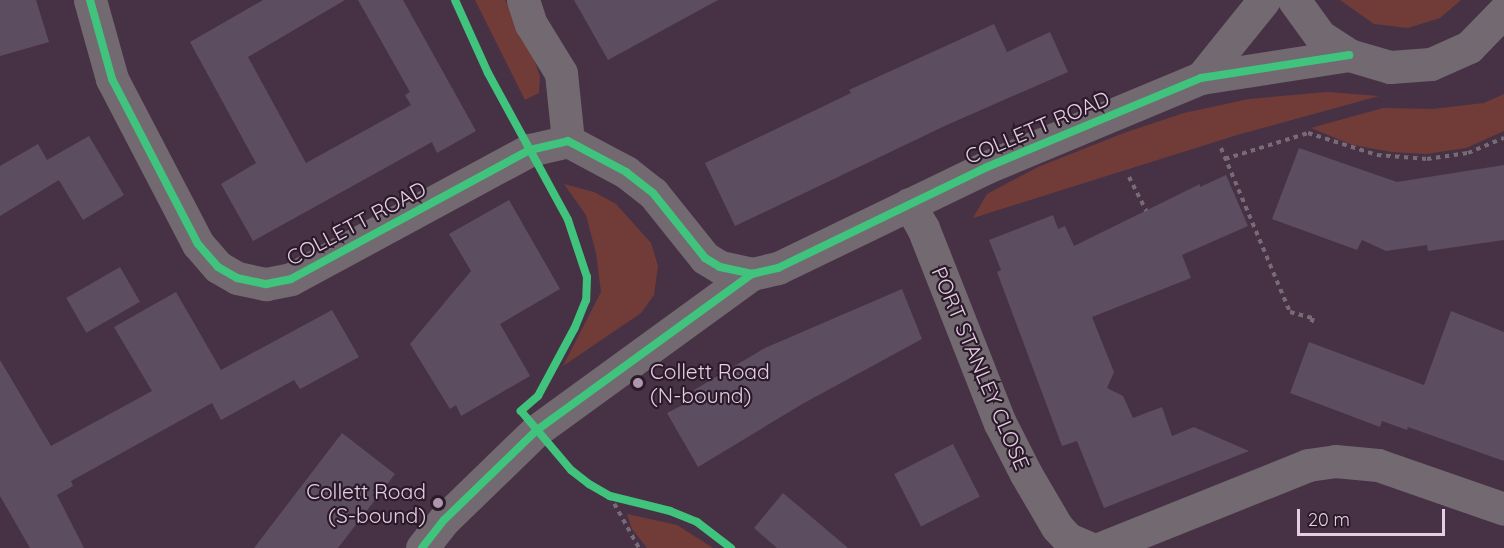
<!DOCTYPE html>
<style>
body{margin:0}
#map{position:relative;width:1504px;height:548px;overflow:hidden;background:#473245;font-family:Quicksand,sans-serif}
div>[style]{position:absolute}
.green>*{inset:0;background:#713c38}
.building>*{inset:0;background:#5c4d60;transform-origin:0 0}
.path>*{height:4px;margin-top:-2px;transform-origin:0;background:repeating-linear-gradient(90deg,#776c75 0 4.5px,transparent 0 9px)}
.minor>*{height:33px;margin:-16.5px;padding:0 16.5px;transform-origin:16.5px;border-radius:16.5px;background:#726971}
.cycleway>*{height:8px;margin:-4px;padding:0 4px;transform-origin:4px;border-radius:4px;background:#40c37c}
.dots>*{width:16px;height:16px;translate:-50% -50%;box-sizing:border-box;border:3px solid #2b1a2a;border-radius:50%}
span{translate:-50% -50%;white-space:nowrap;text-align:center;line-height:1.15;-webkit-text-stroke:4.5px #2b1a2a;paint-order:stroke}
.street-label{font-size:21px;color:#e5cde3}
.poi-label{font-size:21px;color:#e5cde3}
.left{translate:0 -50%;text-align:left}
.right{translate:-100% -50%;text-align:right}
.scale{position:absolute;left:1297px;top:509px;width:148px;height:27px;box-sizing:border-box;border:3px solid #e5cde3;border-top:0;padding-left:8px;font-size:18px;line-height:21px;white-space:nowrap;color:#e5cde3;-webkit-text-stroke:4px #2b1a2a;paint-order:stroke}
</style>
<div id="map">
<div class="green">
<div style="clip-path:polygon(475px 0,505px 0,533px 56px,540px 77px,539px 93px,525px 100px)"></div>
<div style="clip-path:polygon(1340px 0,1461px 0,1440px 18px,1408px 28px,1374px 24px)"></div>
<div style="clip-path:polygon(1327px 92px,1379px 96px,1237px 135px,973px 218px,987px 194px,1038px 167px,1124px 133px,1184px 113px,1249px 99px)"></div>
<div style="clip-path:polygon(1504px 94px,1504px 131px,1466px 148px,1426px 154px,1392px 152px,1353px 145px,1311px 128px,1383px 108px,1432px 109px,1484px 103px)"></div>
<div style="clip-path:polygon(564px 184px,594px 192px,616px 204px,651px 243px,658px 266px,654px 295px,641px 313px,563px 366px,601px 292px,596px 253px,586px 215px)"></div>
<div style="clip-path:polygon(627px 514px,677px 525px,713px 548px,647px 548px,632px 529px)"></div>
</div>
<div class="building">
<div style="clip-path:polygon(0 0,36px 0,49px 42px,0 56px)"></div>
<div style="clip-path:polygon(263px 0,345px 0,248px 57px,306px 163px,411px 105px,405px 95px,410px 92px,358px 0,403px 0,476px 131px,437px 153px,432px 142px,253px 241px,221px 184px,256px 163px,190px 42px)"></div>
<div style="clip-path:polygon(574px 0,718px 0,608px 60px)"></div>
<div style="clip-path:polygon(994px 24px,1007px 52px,1050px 32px,1068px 72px,949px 124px,735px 226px,705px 163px,851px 93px,849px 90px)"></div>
<div style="clip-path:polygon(89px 136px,124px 195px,83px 220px,54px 172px,59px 180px,0 216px,0 166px,38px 144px,47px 160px)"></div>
<div style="clip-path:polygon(1299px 148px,1397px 182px,1504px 165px,1504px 240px,1428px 251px,1427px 245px,1386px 251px,1362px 240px,1357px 250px,1272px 219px)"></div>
<div style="clip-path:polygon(1226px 175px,1248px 226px,1182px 255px,1191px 278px,1092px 317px,1114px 372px,1107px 388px,1123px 396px,1133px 418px,1162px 407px,1172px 436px,1194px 427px,1249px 451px,1104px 508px,1077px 441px,1062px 446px,997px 272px,1001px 270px,989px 240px,1053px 215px,1058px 229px,1065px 226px,1074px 246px,1200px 184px,1200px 187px)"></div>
<div style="clip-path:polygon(509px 200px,560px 289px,500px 324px,530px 376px,461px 416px,456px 405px,450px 409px,410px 344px,471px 271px,449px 234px)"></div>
<div style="left:120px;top:267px;width:40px;height:62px;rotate:60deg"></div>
<div style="clip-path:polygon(902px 289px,922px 339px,804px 403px,698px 467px,667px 413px,698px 397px,694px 390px,765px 348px)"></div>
<div style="clip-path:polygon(176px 292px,221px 370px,332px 310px,359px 357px,300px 389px,294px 380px,221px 420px,212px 403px,71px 481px,73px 486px,57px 495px,84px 548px,30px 548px,0 496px,0 360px,51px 446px,152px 391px,114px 327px)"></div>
<div style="clip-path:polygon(1451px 311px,1504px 332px,1504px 461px,1408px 427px,1407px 430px,1382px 421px,1380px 427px,1290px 393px,1309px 342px,1424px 385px)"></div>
<div style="clip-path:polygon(342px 433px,395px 474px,338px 548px,254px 548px)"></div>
<div style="left:953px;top:444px;width:59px;height:66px;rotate:63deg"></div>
<div style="clip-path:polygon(783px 493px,808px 514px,848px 548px,777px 548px,754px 528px)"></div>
</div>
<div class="path">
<div style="left:1221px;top:148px;width:178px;rotate:67.2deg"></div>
<div style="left:1290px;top:312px;width:24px;rotate:15deg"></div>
<div style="left:1313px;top:318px;width:6px;rotate:108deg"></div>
<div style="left:1225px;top:159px;width:87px;rotate:-17.4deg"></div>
<div style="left:1308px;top:133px;width:72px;rotate:17.7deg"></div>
<div style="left:1377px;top:155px;width:50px;rotate:4.6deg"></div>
<div style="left:1427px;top:159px;width:41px;rotate:-8.3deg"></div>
<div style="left:1468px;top:153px;width:39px;rotate:-23deg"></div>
<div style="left:1129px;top:177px;width:38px;rotate:63deg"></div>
<div style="left:610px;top:496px;width:60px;rotate:60.9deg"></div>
</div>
<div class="minor">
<div style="left:90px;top:0;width:82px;rotate:74.4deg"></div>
<div style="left:112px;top:79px;width:186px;rotate:62.5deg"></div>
<div style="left:198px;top:244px;width:30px;rotate:49deg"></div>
<div style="left:218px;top:267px;width:22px;rotate:30deg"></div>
<div style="left:237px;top:278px;width:30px;rotate:12deg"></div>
<div style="left:266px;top:284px;width:25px;rotate:-11deg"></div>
<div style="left:291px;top:279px;width:272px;rotate:-28.4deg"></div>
<div style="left:530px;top:150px;width:39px;rotate:-13deg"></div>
<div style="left:568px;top:141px;width:66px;rotate:28.1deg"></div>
<div style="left:626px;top:172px;width:34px;rotate:38deg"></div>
<div style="left:653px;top:193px;width:83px;rotate:51.3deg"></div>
<div style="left:705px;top:258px;width:17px;rotate:31deg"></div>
<div style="left:720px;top:267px;width:33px;rotate:12deg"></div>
<div style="left:752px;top:274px;width:27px;rotate:-13deg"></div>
<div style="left:778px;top:268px;width:232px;rotate:-25.8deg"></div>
<div style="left:987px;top:167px;width:232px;rotate:-22.6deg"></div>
<div style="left:1201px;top:78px;width:150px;rotate:-8.8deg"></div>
<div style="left:523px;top:0;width:25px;rotate:72deg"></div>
<div style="left:531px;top:24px;width:57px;rotate:58.5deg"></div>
<div style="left:561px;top:73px;width:68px;rotate:84.1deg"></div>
<div style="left:1294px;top:0;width:44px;rotate:54.2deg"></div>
<div style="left:1320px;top:36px;width:35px;rotate:33deg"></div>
<div style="left:1349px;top:55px;width:43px;rotate:16.3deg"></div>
<div style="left:1390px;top:67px;width:41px;rotate:-4.2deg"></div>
<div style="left:1431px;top:64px;width:42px;rotate:-24.1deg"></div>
<div style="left:1469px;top:47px;width:50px;rotate:-45.8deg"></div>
<div style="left:1201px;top:78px;width:100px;rotate:-51.1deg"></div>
<div style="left:909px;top:204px;width:28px;rotate:60deg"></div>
<div style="left:923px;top:228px;width:210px;rotate:68.5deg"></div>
<div style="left:1000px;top:423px;width:57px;rotate:63deg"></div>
<div style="left:1026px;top:474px;width:61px;rotate:59.7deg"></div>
<div style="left:1057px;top:527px;width:16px;rotate:47deg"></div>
<div style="left:1068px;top:539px;width:23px;rotate:23deg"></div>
<div style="left:422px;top:548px;width:36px;rotate:-52deg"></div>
<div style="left:444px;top:520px;width:129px;rotate:-44.1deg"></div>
<div style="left:537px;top:430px;width:266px;rotate:-36deg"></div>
<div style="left:1101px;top:548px;width:223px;rotate:-21.8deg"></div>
<div style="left:1308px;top:465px;width:27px;rotate:-8deg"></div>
<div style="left:1335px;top:461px;width:43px;rotate:5.3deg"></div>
<div style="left:1378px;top:465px;width:133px;rotate:19.2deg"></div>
</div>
<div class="cycleway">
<div style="left:90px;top:0;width:82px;rotate:74.4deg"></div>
<div style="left:112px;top:79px;width:186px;rotate:62.5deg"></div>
<div style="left:198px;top:244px;width:30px;rotate:49deg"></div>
<div style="left:218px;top:267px;width:22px;rotate:30deg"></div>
<div style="left:237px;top:278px;width:30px;rotate:12deg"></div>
<div style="left:266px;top:284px;width:25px;rotate:-11deg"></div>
<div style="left:291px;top:279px;width:272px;rotate:-28.4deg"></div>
<div style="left:530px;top:150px;width:39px;rotate:-13deg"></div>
<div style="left:568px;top:141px;width:66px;rotate:28.1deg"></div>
<div style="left:626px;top:172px;width:34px;rotate:38deg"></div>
<div style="left:653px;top:193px;width:83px;rotate:51.3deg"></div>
<div style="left:705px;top:258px;width:17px;rotate:31deg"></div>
<div style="left:720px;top:267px;width:33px;rotate:12deg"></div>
<div style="left:752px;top:274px;width:27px;rotate:-13deg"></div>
<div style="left:778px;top:268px;width:232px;rotate:-25.8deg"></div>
<div style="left:987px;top:167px;width:232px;rotate:-22.6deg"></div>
<div style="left:1201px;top:78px;width:150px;rotate:-8.8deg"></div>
<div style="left:455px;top:0;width:80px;rotate:65.7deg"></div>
<div style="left:488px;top:73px;width:167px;rotate:61.4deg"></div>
<div style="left:568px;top:220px;width:60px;rotate:71.6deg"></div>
<div style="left:587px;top:277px;width:23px;rotate:92deg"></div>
<div style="left:586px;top:300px;width:31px;rotate:112deg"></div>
<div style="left:574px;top:329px;width:76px;rotate:118.2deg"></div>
<div style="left:538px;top:396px;width:23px;rotate:139deg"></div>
<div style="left:521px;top:411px;width:77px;rotate:49.7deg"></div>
<div style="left:571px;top:470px;width:23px;rotate:38deg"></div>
<div style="left:589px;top:484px;width:24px;rotate:30deg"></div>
<div style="left:610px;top:496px;width:62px;rotate:14deg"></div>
<div style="left:670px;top:511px;width:29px;rotate:22deg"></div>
<div style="left:697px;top:522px;width:43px;rotate:37.4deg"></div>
<div style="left:422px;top:548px;width:36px;rotate:-52deg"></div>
<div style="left:444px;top:520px;width:129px;rotate:-44.1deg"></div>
<div style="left:537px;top:430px;width:266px;rotate:-36deg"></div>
</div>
<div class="dots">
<div style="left:638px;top:383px;background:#ae97ac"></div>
<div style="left:438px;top:503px;background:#ae97ac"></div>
</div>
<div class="street-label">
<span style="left:1037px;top:127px;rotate:-23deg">COLLETT ROAD</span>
<span style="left:356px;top:223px;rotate:-28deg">COLLETT ROAD</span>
<span style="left:981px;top:368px;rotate:67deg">PORT STANLEY CLOSE</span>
</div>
<div class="poi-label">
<span class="left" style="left:650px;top:383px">Collett Road<br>(N-bound)</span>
<span class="right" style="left:426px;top:503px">Collett Road<br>(S-bound)</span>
</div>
<div class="scale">20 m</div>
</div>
